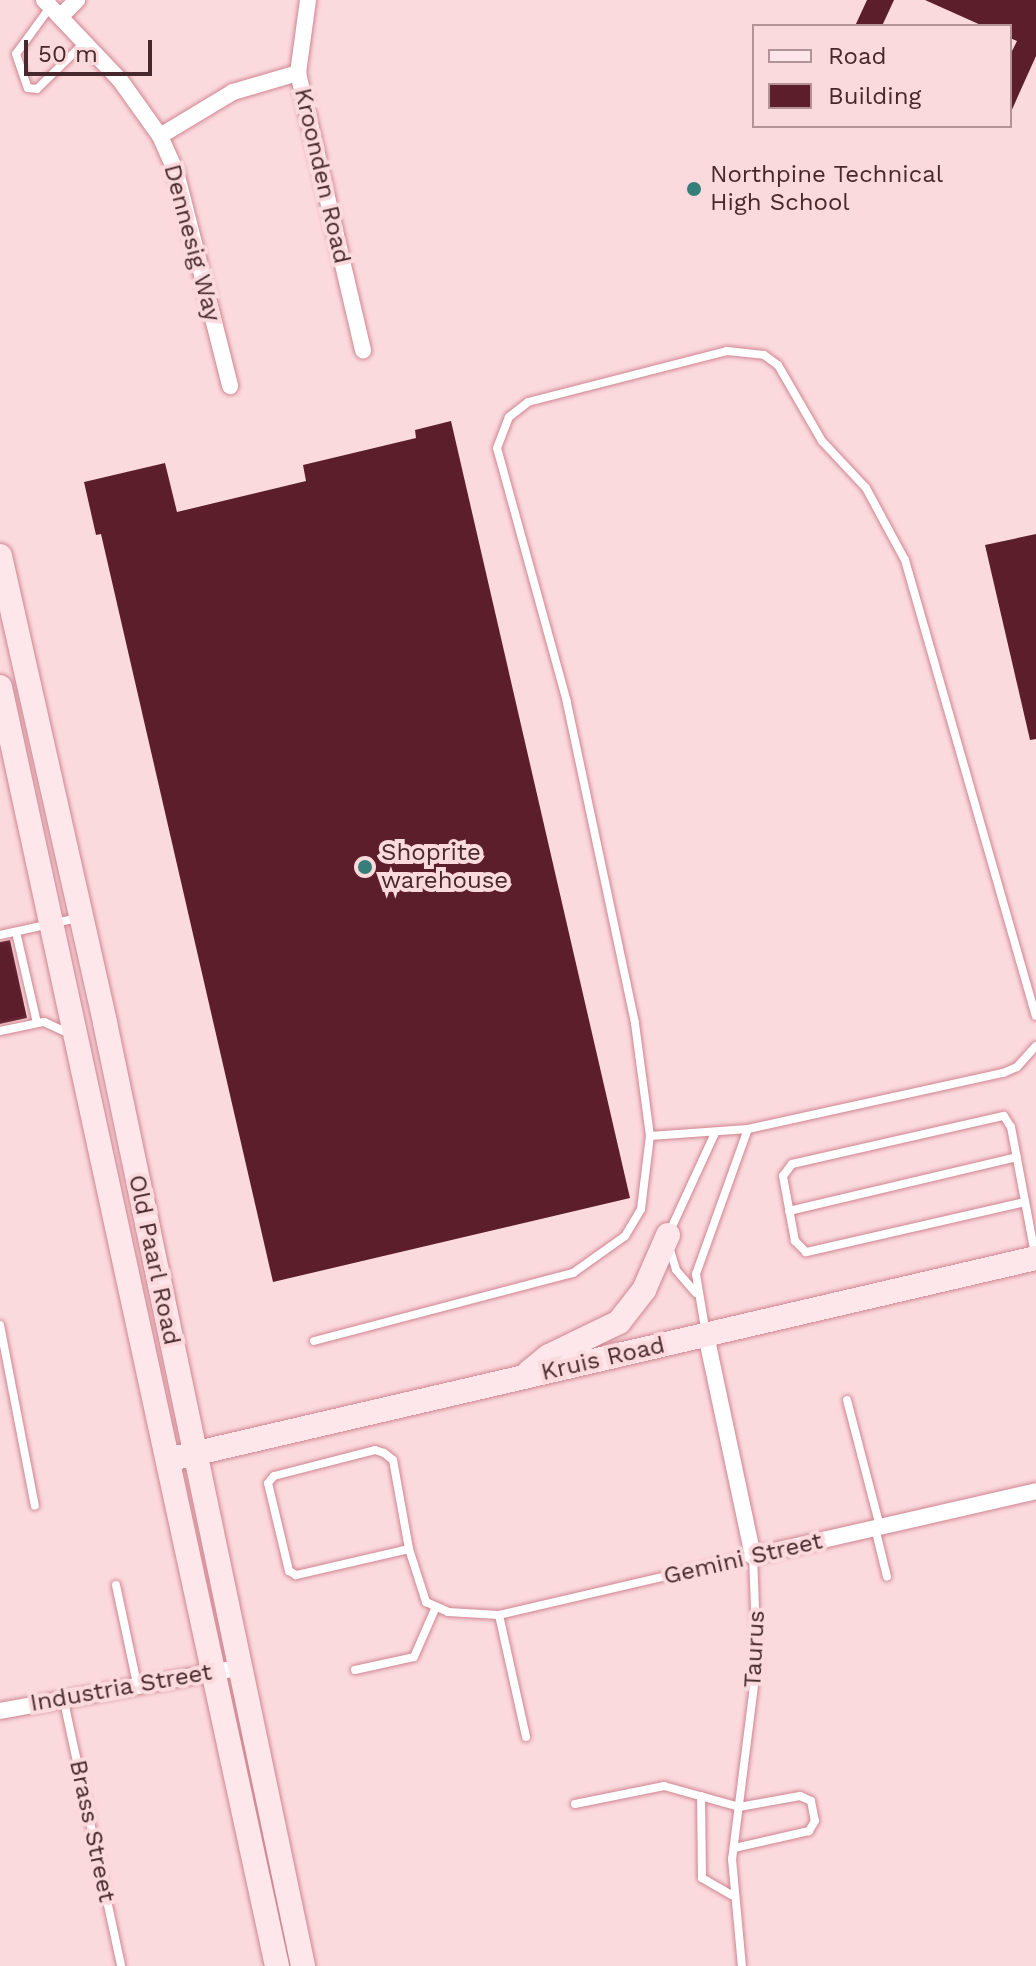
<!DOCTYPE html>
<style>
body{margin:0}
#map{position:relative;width:1036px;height:1966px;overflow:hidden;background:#fbdade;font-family:"Work Sans",sans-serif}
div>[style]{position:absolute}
.building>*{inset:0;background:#5d1e2c}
.roads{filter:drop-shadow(0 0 2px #d08591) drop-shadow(0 0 2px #d08591)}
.lane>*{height:8px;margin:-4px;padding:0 4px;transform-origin:4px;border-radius:4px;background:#fff}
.street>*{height:16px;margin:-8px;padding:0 8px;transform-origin:8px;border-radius:8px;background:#fff}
.secondary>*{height:24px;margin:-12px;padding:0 12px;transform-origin:12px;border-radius:12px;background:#fde7ea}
.dots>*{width:22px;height:22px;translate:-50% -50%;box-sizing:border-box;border:4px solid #fbdade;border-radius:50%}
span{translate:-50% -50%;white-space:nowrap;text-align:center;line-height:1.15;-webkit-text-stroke:8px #fbdade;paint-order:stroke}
.poi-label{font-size:24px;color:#47292d}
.left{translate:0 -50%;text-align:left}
.street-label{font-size:24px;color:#47292d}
.legend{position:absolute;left:752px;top:24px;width:260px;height:104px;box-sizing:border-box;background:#fbdade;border:2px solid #b39397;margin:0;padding:10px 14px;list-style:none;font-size:24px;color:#47292d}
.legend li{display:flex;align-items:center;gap:16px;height:40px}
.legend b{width:40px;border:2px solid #b39397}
.scale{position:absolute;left:24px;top:40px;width:128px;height:36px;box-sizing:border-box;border:4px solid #47292d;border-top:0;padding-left:10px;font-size:24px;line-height:28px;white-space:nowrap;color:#47292d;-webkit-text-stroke:6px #fbdade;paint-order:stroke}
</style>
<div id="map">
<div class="building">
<div style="clip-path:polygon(867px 0,894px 0,882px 26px,855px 26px)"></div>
<div style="clip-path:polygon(925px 0,1036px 0,1036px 56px,1010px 114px,1010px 55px,1017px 41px,1010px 38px,1010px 26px,983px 26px)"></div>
<div style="clip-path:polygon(451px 421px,630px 1198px,273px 1282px,101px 534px,96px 535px,84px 482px,165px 463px,177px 512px,306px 481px,303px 465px,416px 438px,415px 430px)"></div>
<div style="clip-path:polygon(1036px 534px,1036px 739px,1030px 740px,985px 545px)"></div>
<div style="clip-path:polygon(10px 940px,27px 1018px,0 1024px,0 942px)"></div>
</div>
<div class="roads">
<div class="lane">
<div style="left:51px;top:6px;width:59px;rotate:126.1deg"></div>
<div style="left:16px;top:54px;width:36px;rotate:71deg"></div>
<div style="left:28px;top:88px;width:9px;rotate:6deg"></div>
<div style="left:37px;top:89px;width:67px;rotate:-44.4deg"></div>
<div style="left:16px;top:932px;width:93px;rotate:77deg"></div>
<div style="left:0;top:935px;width:79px;rotate:-12.4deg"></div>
<div style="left:0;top:1031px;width:45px;rotate:-11.6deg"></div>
<div style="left:44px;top:1022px;width:26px;rotate:25deg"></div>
<div style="left:650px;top:1136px;width:98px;rotate:-4.1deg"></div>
<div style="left:748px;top:1129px;width:261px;rotate:-12.4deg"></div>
<div style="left:1003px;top:1073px;width:15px;rotate:-23deg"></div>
<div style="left:1017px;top:1067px;width:28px;rotate:-48deg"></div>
<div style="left:1025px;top:1202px;width:225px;rotate:167.1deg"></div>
<div style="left:806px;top:1252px;width:16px;rotate:-135deg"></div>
<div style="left:795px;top:1241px;width:66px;rotate:-100.5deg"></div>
<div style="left:783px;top:1176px;width:15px;rotate:-53deg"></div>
<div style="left:792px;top:1164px;width:217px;rotate:-12.8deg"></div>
<div style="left:1004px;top:1116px;width:13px;rotate:58deg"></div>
<div style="left:1011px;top:1127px;width:103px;rotate:79.3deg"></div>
<div style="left:1030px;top:1228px;width:26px;rotate:79deg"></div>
<div style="left:789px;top:1211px;width:234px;rotate:-13.3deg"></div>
<div style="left:669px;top:1233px;width:110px;rotate:-65.3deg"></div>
<div style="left:670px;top:1250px;width:21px;rotate:73deg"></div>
<div style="left:676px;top:1270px;width:30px;rotate:49deg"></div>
<div style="left:0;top:1325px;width:184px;rotate:79.1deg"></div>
<div style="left:706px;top:1334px;width:61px;rotate:-99.5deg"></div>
<div style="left:696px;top:1274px;width:154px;rotate:-70.3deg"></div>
<div style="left:314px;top:1341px;width:268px;rotate:-14.7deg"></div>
<div style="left:573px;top:1273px;width:64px;rotate:-35.4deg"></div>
<div style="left:625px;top:1236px;width:31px;rotate:-59deg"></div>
<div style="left:641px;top:1209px;width:74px;rotate:-83deg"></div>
<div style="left:650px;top:1136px;width:114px;rotate:-97.6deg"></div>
<div style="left:635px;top:1023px;width:328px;rotate:-102deg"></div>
<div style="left:567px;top:702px;width:263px;rotate:-105.4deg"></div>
<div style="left:497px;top:448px;width:33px;rotate:-69deg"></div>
<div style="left:509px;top:417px;width:24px;rotate:-38deg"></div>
<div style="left:528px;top:402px;width:205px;rotate:-14.4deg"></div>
<div style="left:727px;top:351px;width:37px;rotate:6deg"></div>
<div style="left:764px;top:355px;width:17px;rotate:36deg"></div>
<div style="left:778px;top:365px;width:88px;rotate:59.9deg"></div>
<div style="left:822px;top:441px;width:64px;rotate:46.9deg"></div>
<div style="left:866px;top:488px;width:82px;rotate:61.6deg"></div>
<div style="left:905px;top:560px;width:474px;rotate:74deg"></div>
<div style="left:847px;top:1400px;width:131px;rotate:75.4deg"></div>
<div style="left:875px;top:1528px;width:50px;rotate:76.2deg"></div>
<div style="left:409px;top:1549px;width:116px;rotate:167deg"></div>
<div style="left:296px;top:1575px;width:8px;rotate:-150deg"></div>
<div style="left:289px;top:1571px;width:90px;rotate:-103.4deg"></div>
<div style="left:268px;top:1483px;width:9px;rotate:-49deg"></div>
<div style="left:274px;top:1476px;width:104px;rotate:-14.4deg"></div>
<div style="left:375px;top:1450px;width:9px;rotate:18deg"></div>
<div style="left:384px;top:1453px;width:11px;rotate:38deg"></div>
<div style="left:393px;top:1460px;width:90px;rotate:79.8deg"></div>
<div style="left:409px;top:1549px;width:56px;rotate:72.2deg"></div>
<div style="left:426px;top:1602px;width:24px;rotate:24deg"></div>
<div style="left:448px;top:1612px;width:51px;rotate:3.4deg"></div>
<div style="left:499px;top:1615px;width:261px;rotate:-13.1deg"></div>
<div style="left:753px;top:1556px;width:106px;rotate:87.8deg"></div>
<div style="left:757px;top:1662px;width:199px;rotate:97.2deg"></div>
<div style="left:732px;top:1859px;width:107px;rotate:84.7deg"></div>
<div style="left:116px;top:1585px;width:101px;rotate:78deg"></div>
<div style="left:499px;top:1615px;width:125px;rotate:77.5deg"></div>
<div style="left:355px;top:1670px;width:60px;rotate:-12.4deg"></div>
<div style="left:414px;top:1657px;width:52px;rotate:-66.4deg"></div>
<div style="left:63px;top:1697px;width:275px;rotate:77.8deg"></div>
<div style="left:701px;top:1796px;width:82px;rotate:89.3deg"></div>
<div style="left:702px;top:1878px;width:34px;rotate:30deg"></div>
<div style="left:575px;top:1804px;width:91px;rotate:-11.4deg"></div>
<div style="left:664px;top:1786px;width:78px;rotate:15.6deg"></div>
<div style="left:739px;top:1807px;width:62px;rotate:-10.2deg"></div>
<div style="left:800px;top:1796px;width:12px;rotate:24deg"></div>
<div style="left:811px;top:1801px;width:20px;rotate:79deg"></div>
<div style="left:815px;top:1821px;width:12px;rotate:121deg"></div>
<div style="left:809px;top:1831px;width:77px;rotate:167.2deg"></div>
</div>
<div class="street">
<div style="left:44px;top:0;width:110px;rotate:46.5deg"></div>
<div style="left:120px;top:80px;width:69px;rotate:54.5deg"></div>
<div style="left:160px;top:136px;width:39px;rotate:66deg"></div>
<div style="left:176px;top:172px;width:221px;rotate:75.8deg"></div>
<div style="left:308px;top:0;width:74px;rotate:97.8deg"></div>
<div style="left:298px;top:73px;width:285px;rotate:76.8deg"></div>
<div style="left:61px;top:16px;width:23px;rotate:-45deg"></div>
<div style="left:160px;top:136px;width:85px;rotate:-31.1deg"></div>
<div style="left:233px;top:92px;width:68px;rotate:-16.3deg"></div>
<div style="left:706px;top:1335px;width:226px;rotate:78deg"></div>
<div style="left:753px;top:1556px;width:290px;rotate:-12.9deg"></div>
<div style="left:0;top:1711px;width:245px;rotate:-10.3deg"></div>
</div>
<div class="secondary">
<div style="left:0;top:556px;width:479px;rotate:77.3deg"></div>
<div style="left:105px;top:1023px;width:964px;rotate:78.14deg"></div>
<div style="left:0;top:687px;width:1309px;rotate:77.78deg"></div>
<div style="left:529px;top:1372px;width:26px;rotate:-39deg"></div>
<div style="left:549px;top:1356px;width:78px;rotate:-25.9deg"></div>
<div style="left:619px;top:1322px;width:41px;rotate:-52deg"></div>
<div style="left:644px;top:1290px;width:60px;rotate:-66.4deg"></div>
<div style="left:180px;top:1457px;width:879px;rotate:-13.09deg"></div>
</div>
</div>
<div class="dots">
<div style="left:694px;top:189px;background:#367e7a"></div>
<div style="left:365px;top:867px;background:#367e7a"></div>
</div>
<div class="poi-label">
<span class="left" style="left:710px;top:189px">Northpine Technical<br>High School</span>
<span class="left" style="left:381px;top:867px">Shoprite<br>warehouse</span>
</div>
<div class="street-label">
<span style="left:322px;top:176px;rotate:77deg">Kroonden Road</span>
<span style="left:192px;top:243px;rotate:75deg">Dennesig Way</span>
<span style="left:154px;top:1260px;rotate:78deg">Old Paarl Road</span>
<span style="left:603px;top:1359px;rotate:-13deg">Kruis Road</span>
<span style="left:743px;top:1559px;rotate:-13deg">Gemini Street</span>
<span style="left:755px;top:1649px;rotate:-87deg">Taurus</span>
<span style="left:121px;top:1688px;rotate:-10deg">Industria Street</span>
<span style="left:92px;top:1831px;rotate:78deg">Brass Street</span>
</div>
<ul class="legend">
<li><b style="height:10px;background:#fde7ea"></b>Road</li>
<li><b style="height:22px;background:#5d1e2c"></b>Building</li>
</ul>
<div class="scale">50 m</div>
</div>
